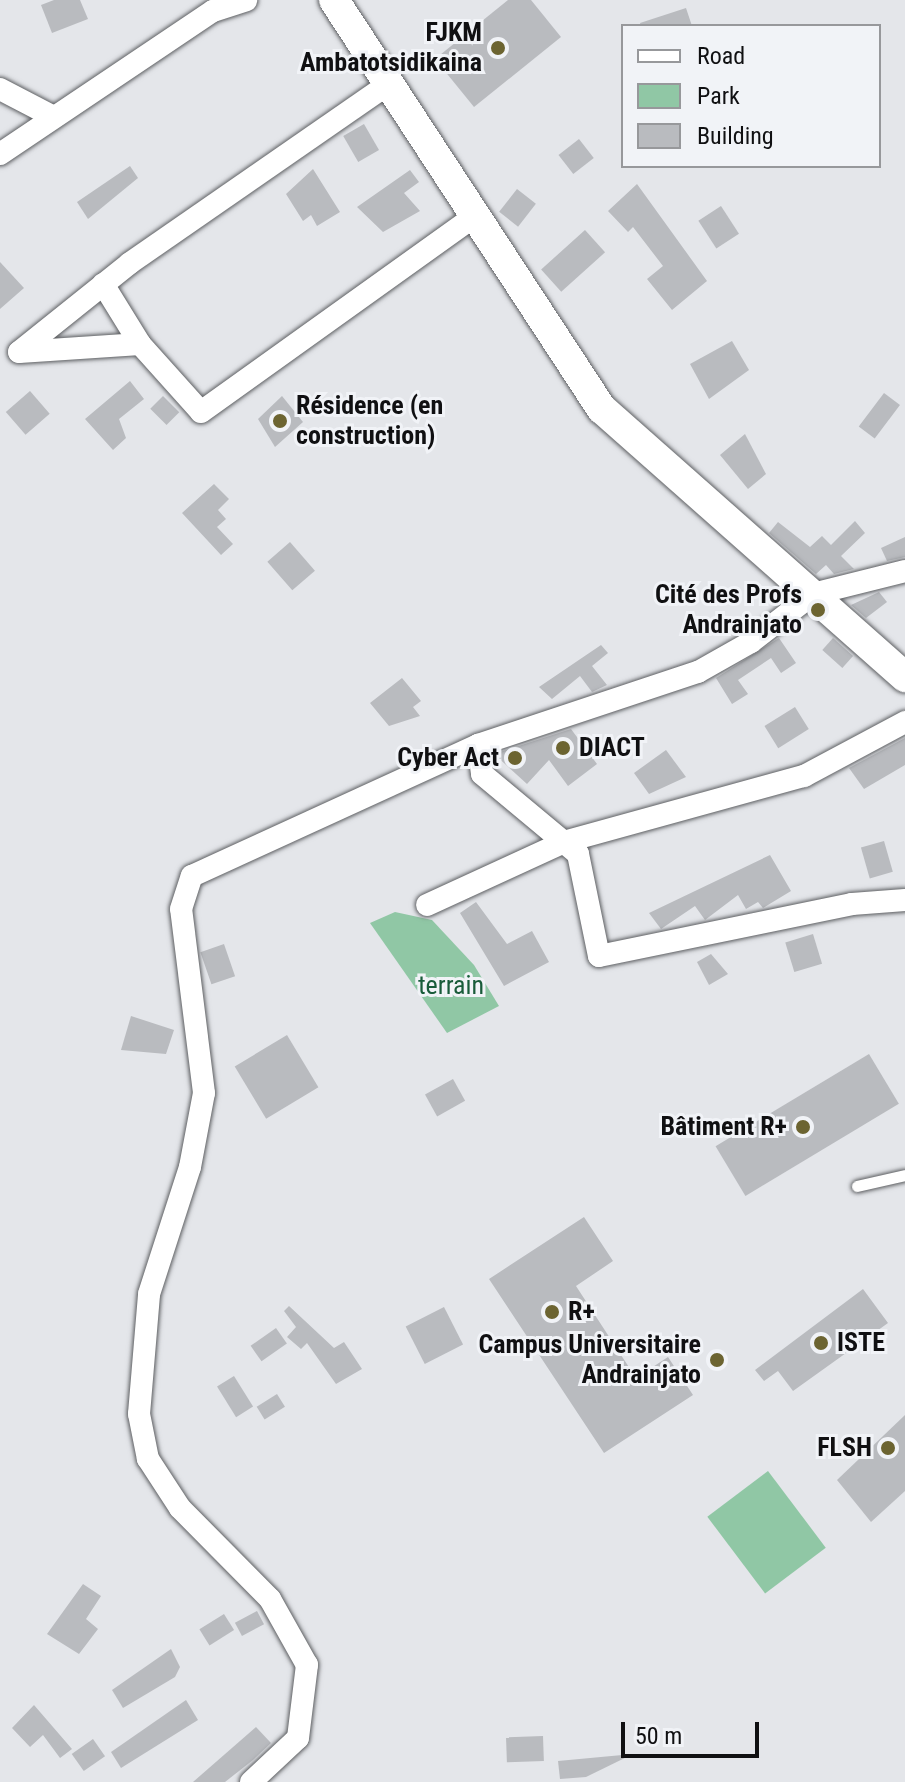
<!DOCTYPE html>
<meta charset="utf-8">
<style>
body{margin:0}
#map{position:relative;width:905px;height:1782px;overflow:hidden;background:#e4e6ea;font-family:"Roboto Condensed",sans-serif}
div>[style]{position:absolute}
.green>*{inset:0;background:#90c7a5;transform-origin:0 0}
.building>*{inset:0;background:#b9bbbf;transform-origin:0 0}
.roads{filter:drop-shadow(0 0 2px #5d5f62) drop-shadow(0 0 2px #5d5f62)}
.lane>*{height:11px;margin:-5.5px;padding:0 5.5px;transform-origin:5.5px;border-radius:5.5px;background:#fff}
.street>*{height:22px;margin:-11px;padding:0 11px;transform-origin:11px;border-radius:11px;background:#fff}
.secondary>*{height:30px;margin:-15px;padding:0 15px;transform-origin:15px;border-radius:15px;background:#fff}
.dots>*{width:22px;height:22px;translate:-50% -50%;box-sizing:border-box;border:4px solid #f1f3f7;border-radius:50%}
span{translate:-50% -50%;white-space:nowrap;text-align:center;line-height:1.15;-webkit-text-stroke:6px #f1f3f7;paint-order:stroke}
.poi-label{font-size:26px;color:#101012;font-weight:700}
.right{translate:-100% -50%;text-align:right}
.left{translate:0 -50%;text-align:left}
.park-label{font-size:26px;color:#195c3a}
.legend{position:absolute;left:621px;top:24px;width:260px;height:144px;box-sizing:border-box;background:#f1f3f7;border:2px solid #97989b;margin:0;padding:10px 14px;list-style:none;font-size:24px;color:#101012}
.legend li{display:flex;align-items:center;gap:16px;height:40px}
.legend b{width:40px;border:2px solid #97989b}
.scale{position:absolute;left:621px;top:1722px;width:138px;height:36px;box-sizing:border-box;border:4px solid #101012;border-top:0;padding-left:10px;font-size:24px;line-height:28px;white-space:nowrap;color:#101012;-webkit-text-stroke:6px #f1f3f7;paint-order:stroke}
</style>
<div id="map">
<div class="green">
<div style="clip-path:polygon(395px 912px,432px 920px,474px 965px,499px 1006px,447px 1033px,370px 923px)"></div>
<div style="left:768px;top:1471px;width:96px;height:76px;rotate:53deg"></div>
</div>
<div class="building">
<div style="clip-path:polygon(54px 0,80px 0,88px 19px,52px 33px,41px 5px)"></div>
<div style="clip-path:polygon(508px 0,531px 0,561px 37px,474px 107px,435px 59px)"></div>
<div style="clip-path:polygon(686px 8px,692px 26px,641px 26px,640px 23px)"></div>
<div style="left:364px;top:124px;width:30px;height:24px;rotate:60deg"></div>
<div style="left:579px;top:139px;width:24px;height:26px;rotate:52deg"></div>
<div style="clip-path:polygon(130px 166px,138px 178px,88px 219px,77px 202px)"></div>
<div style="clip-path:polygon(313px 169px,340px 212px,317px 226px,311px 215px,303px 221px,286px 194px)"></div>
<div style="clip-path:polygon(410px 170px,419px 182px,404px 193px,420px 211px,383px 232px,357px 207px)"></div>
<div style="clip-path:polygon(637px 184px,707px 281px,672px 310px,647px 279px,663px 266px,633px 227px,628px 232px,608px 211px)"></div>
<div style="left:517px;top:189px;width:24px;height:29px;rotate:38deg"></div>
<div style="left:721px;top:206px;width:33px;height:27px;rotate:57deg"></div>
<div style="left:585px;top:230px;width:30px;height:59px;rotate:48deg"></div>
<div style="clip-path:polygon(0 262px,24px 288px,0 309px)"></div>
<div style="clip-path:polygon(732px 341px,749px 370px,709px 399px,690px 364px)"></div>
<div style="clip-path:polygon(130px 381px,144px 399px,119px 419px,126px 438px,113px 450px,85px 419px)"></div>
<div style="left:30px;top:391px;width:30px;height:32px;rotate:49deg"></div>
<div style="left:884px;top:393px;width:20px;height:42px;rotate:37deg"></div>
<div style="left:163px;top:396px;width:23px;height:18px;rotate:45deg"></div>
<div style="clip-path:polygon(282px 396px,303px 422px,275px 447px,258px 419px)"></div>
<div style="clip-path:polygon(745px 434px,766px 474px,748px 489px,720px 455px)"></div>
<div style="clip-path:polygon(214px 484px,229px 499px,218px 510px,226px 519px,217px 527px,233px 544px,221px 555px,182px 513px)"></div>
<div style="clip-path:polygon(855px 521px,865px 533px,841px 556px,854px 569px,834px 574px,826px 565px,816px 574px,769px 533px,778px 522px,810px 547px,822px 536px,831px 545px)"></div>
<div style="clip-path:polygon(905px 537px,905px 557px,887px 561px,881px 548px)"></div>
<div style="left:290px;top:542px;width:38px;height:30px;rotate:49deg"></div>
<div style="clip-path:polygon(879px 592px,887px 602px,866px 618px,851px 605px)"></div>
<div style="clip-path:polygon(779px 638px,796px 663px,781px 673px,771px 658px,738px 680px,748px 694px,732px 704px,716px 678px)"></div>
<div style="left:833px;top:638px;width:27px;height:16px;rotate:42deg"></div>
<div style="clip-path:polygon(601px 645px,608px 653px,592px 666px,607px 685px,592px 692px,580px 676px,552px 699px,539px 687px)"></div>
<div style="clip-path:polygon(402px 678px,421px 701px,413px 707px,420px 716px,389px 726px,370px 703px)"></div>
<div style="left:795px;top:707px;width:26px;height:36px;rotate:58deg"></div>
<div style="clip-path:polygon(571px 729px,597px 764px,568px 786px,549px 760px,527px 784px,494px 754px)"></div>
<div style="clip-path:polygon(905px 738px,905px 765px,864px 789px,849px 768px)"></div>
<div style="clip-path:polygon(666px 750px,686px 777px,649px 794px,634px 773px)"></div>
<div style="left:884px;top:841px;width:32px;height:24px;rotate:74deg"></div>
<div style="clip-path:polygon(770px 855px,791px 891px,763px 908px,758px 902px,746px 909px,738px 895px,705px 920px,695px 906px,661px 929px,649px 913px)"></div>
<div style="clip-path:polygon(476px 902px,507px 944px,532px 931px,549px 962px,504px 986px,460px 913px)"></div>
<div style="left:813px;top:934px;width:31px;height:29px;rotate:73deg"></div>
<div style="left:224px;top:944px;width:34px;height:25px;rotate:71deg"></div>
<div style="clip-path:polygon(711px 954px,728px 974px,709px 985px,697px 962px)"></div>
<div style="clip-path:polygon(131px 1016px,174px 1030px,166px 1054px,121px 1050px)"></div>
<div style="left:287px;top:1035px;width:61px;height:61px;rotate:59deg"></div>
<div style="left:869px;top:1054px;width:58px;height:179px;rotate:59deg"></div>
<div style="left:453px;top:1079px;width:25px;height:32px;rotate:61deg"></div>
<div style="clip-path:polygon(584px 1217px,613px 1261px,576px 1286px,636px 1378px,668px 1357px,693px 1395px,604px 1453px,489px 1279px)"></div>
<div style="clip-path:polygon(863px 1289px,888px 1323px,793px 1391px,778px 1371px,764px 1381px,755px 1370px)"></div>
<div style="clip-path:polygon(289px 1306px,334px 1348px,344px 1342px,362px 1369px,336px 1384px,307px 1343px,301px 1349px,287px 1337px,296px 1327px,284px 1311px)"></div>
<div style="left:444px;top:1307px;width:42px;height:43px;rotate:63deg"></div>
<div style="left:276px;top:1328px;width:19px;height:31px;rotate:55deg"></div>
<div style="left:234px;top:1376px;width:36px;height:20px;rotate:58deg"></div>
<div style="left:277px;top:1394px;width:15px;height:24px;rotate:58deg"></div>
<div style="clip-path:polygon(905px 1415px,905px 1491px,871px 1522px,837px 1480px)"></div>
<div style="clip-path:polygon(83px 1584px,101px 1596px,86px 1619px,98px 1629px,79px 1654px,47px 1634px)"></div>
<div style="left:257px;top:1611px;width:15px;height:25px;rotate:62deg"></div>
<div style="left:224px;top:1614px;width:19px;height:29px;rotate:58deg"></div>
<div style="clip-path:polygon(171px 1649px,180px 1667px,175px 1677px,123px 1708px,112px 1690px)"></div>
<div style="clip-path:polygon(186px 1700px,198px 1720px,121px 1768px,111px 1752px)"></div>
<div style="clip-path:polygon(34px 1705px,72px 1749px,60px 1758px,43px 1735px,30px 1747px,12px 1728px)"></div>
<div style="clip-path:polygon(256px 1727px,271px 1743px,253px 1760px,225px 1782px,193px 1782px)"></div>
<div style="left:543px;top:1736px;width:25px;height:37px;rotate:88deg"></div>
<div style="left:93px;top:1739px;width:21px;height:26px;rotate:55deg"></div>
<div style="clip-path:polygon(633px 1754px,586px 1777px,560px 1779px,558px 1761px)"></div>
</div>
<div class="roads">
<div class="lane">
<div style="left:857px;top:1186px;width:49px;rotate:-12.9deg"></div>
</div>
<div class="street">
<div style="left:0;top:89px;width:59px;rotate:27.4deg"></div>
<div style="left:0;top:154px;width:257px;rotate:-33.9deg"></div>
<div style="left:213px;top:11px;width:35px;rotate:-18deg"></div>
<div style="left:103px;top:284px;width:70px;rotate:58.3deg"></div>
<div style="left:140px;top:344px;width:91px;rotate:48.1deg"></div>
<div style="left:201px;top:412px;width:335px;rotate:-35.6deg"></div>
<div style="left:140px;top:344px;width:121px;rotate:176.2deg"></div>
<div style="left:19px;top:352px;width:142px;rotate:-38.7deg"></div>
<div style="left:130px;top:263px;width:313px;rotate:-34.7deg"></div>
<div style="left:478px;top:745px;width:29px;rotate:82deg"></div>
<div style="left:482px;top:774px;width:125px;rotate:39.8deg"></div>
<div style="left:578px;top:854px;width:104px;rotate:78.4deg"></div>
<div style="left:599px;top:956px;width:258px;rotate:-11.6deg"></div>
<div style="left:852px;top:904px;width:53px;rotate:-4.3deg"></div>
<div style="left:427px;top:905px;width:151px;rotate:-24.7deg"></div>
<div style="left:564px;top:842px;width:249px;rotate:-15.4deg"></div>
<div style="left:804px;top:776px;width:115px;rotate:-28.1deg"></div>
<div style="left:251px;top:1782px;width:64px;rotate:-43.1deg"></div>
<div style="left:298px;top:1738px;width:74px;rotate:-83deg"></div>
<div style="left:307px;top:1665px;width:76px;rotate:-119.3deg"></div>
<div style="left:270px;top:1599px;width:128px;rotate:-134.7deg"></div>
<div style="left:180px;top:1508px;width:59px;rotate:-123.1deg"></div>
<div style="left:148px;top:1459px;width:46px;rotate:-101.3deg"></div>
<div style="left:139px;top:1414px;width:120px;rotate:-85.2deg"></div>
<div style="left:149px;top:1294px;width:133px;rotate:-72.1deg"></div>
<div style="left:190px;top:1167px;width:75px;rotate:-79.3deg"></div>
<div style="left:204px;top:1093px;width:185px;rotate:-97.1deg"></div>
<div style="left:181px;top:909px;width:35px;rotate:-72deg"></div>
<div style="left:192px;top:876px;width:315px;rotate:-24.6deg"></div>
<div style="left:478px;top:745px;width:232px;rotate:-18.4deg"></div>
<div style="left:698px;top:672px;width:61px;rotate:-29.5deg"></div>
<div style="left:751px;top:642px;width:78px;rotate:-37.7deg"></div>
<div style="left:813px;top:594px;width:95px;rotate:-14deg"></div>
</div>
<div class="secondary">
<div style="left:334px;top:0;width:489px;rotate:56.8deg"></div>
<div style="left:602px;top:409px;width:405px;rotate:41.5deg"></div>
</div>
</div>
<div class="dots">
<div style="left:498px;top:48px;background:#6c6431"></div>
<div style="left:280px;top:421px;background:#6c6431"></div>
<div style="left:818px;top:610px;background:#6c6431"></div>
<div style="left:563px;top:748px;background:#6c6431"></div>
<div style="left:515px;top:758px;background:#6c6431"></div>
<div style="left:803px;top:1127px;background:#6c6431"></div>
<div style="left:552px;top:1312px;background:#6c6431"></div>
<div style="left:821px;top:1343px;background:#6c6431"></div>
<div style="left:717px;top:1360px;background:#6c6431"></div>
<div style="left:888px;top:1448px;background:#6c6431"></div>
</div>
<div class="poi-label">
<span class="right" style="left:482px;top:48px">FJKM<br>Ambatotsidikaina</span>
<span class="left" style="left:296px;top:421px">Résidence (en<br>construction)</span>
<span class="right" style="left:802px;top:610px">Cité des Profs<br>Andrainjato</span>
<span class="left" style="left:579px;top:748px">DIACT</span>
<span class="right" style="left:499px;top:758px">Cyber Act</span>
<span class="right" style="left:787px;top:1127px">Bâtiment R+</span>
<span class="left" style="left:568px;top:1312px">R+</span>
<span class="left" style="left:837px;top:1343px">ISTE</span>
<span class="right" style="left:701px;top:1360px">Campus Universitaire<br>Andrainjato</span>
<span class="right" style="left:872px;top:1448px">FLSH</span>
</div>
<div class="park-label">
<span style="left:451px;top:986px">terrain</span>
</div>
<ul class="legend">
<li><b style="height:10px;background:#fff"></b>Road</li>
<li><b style="height:22px;background:#90c7a5"></b>Park</li>
<li><b style="height:22px;background:#b9bbbf"></b>Building</li>
</ul>
<div class="scale">50 m</div>
</div>
